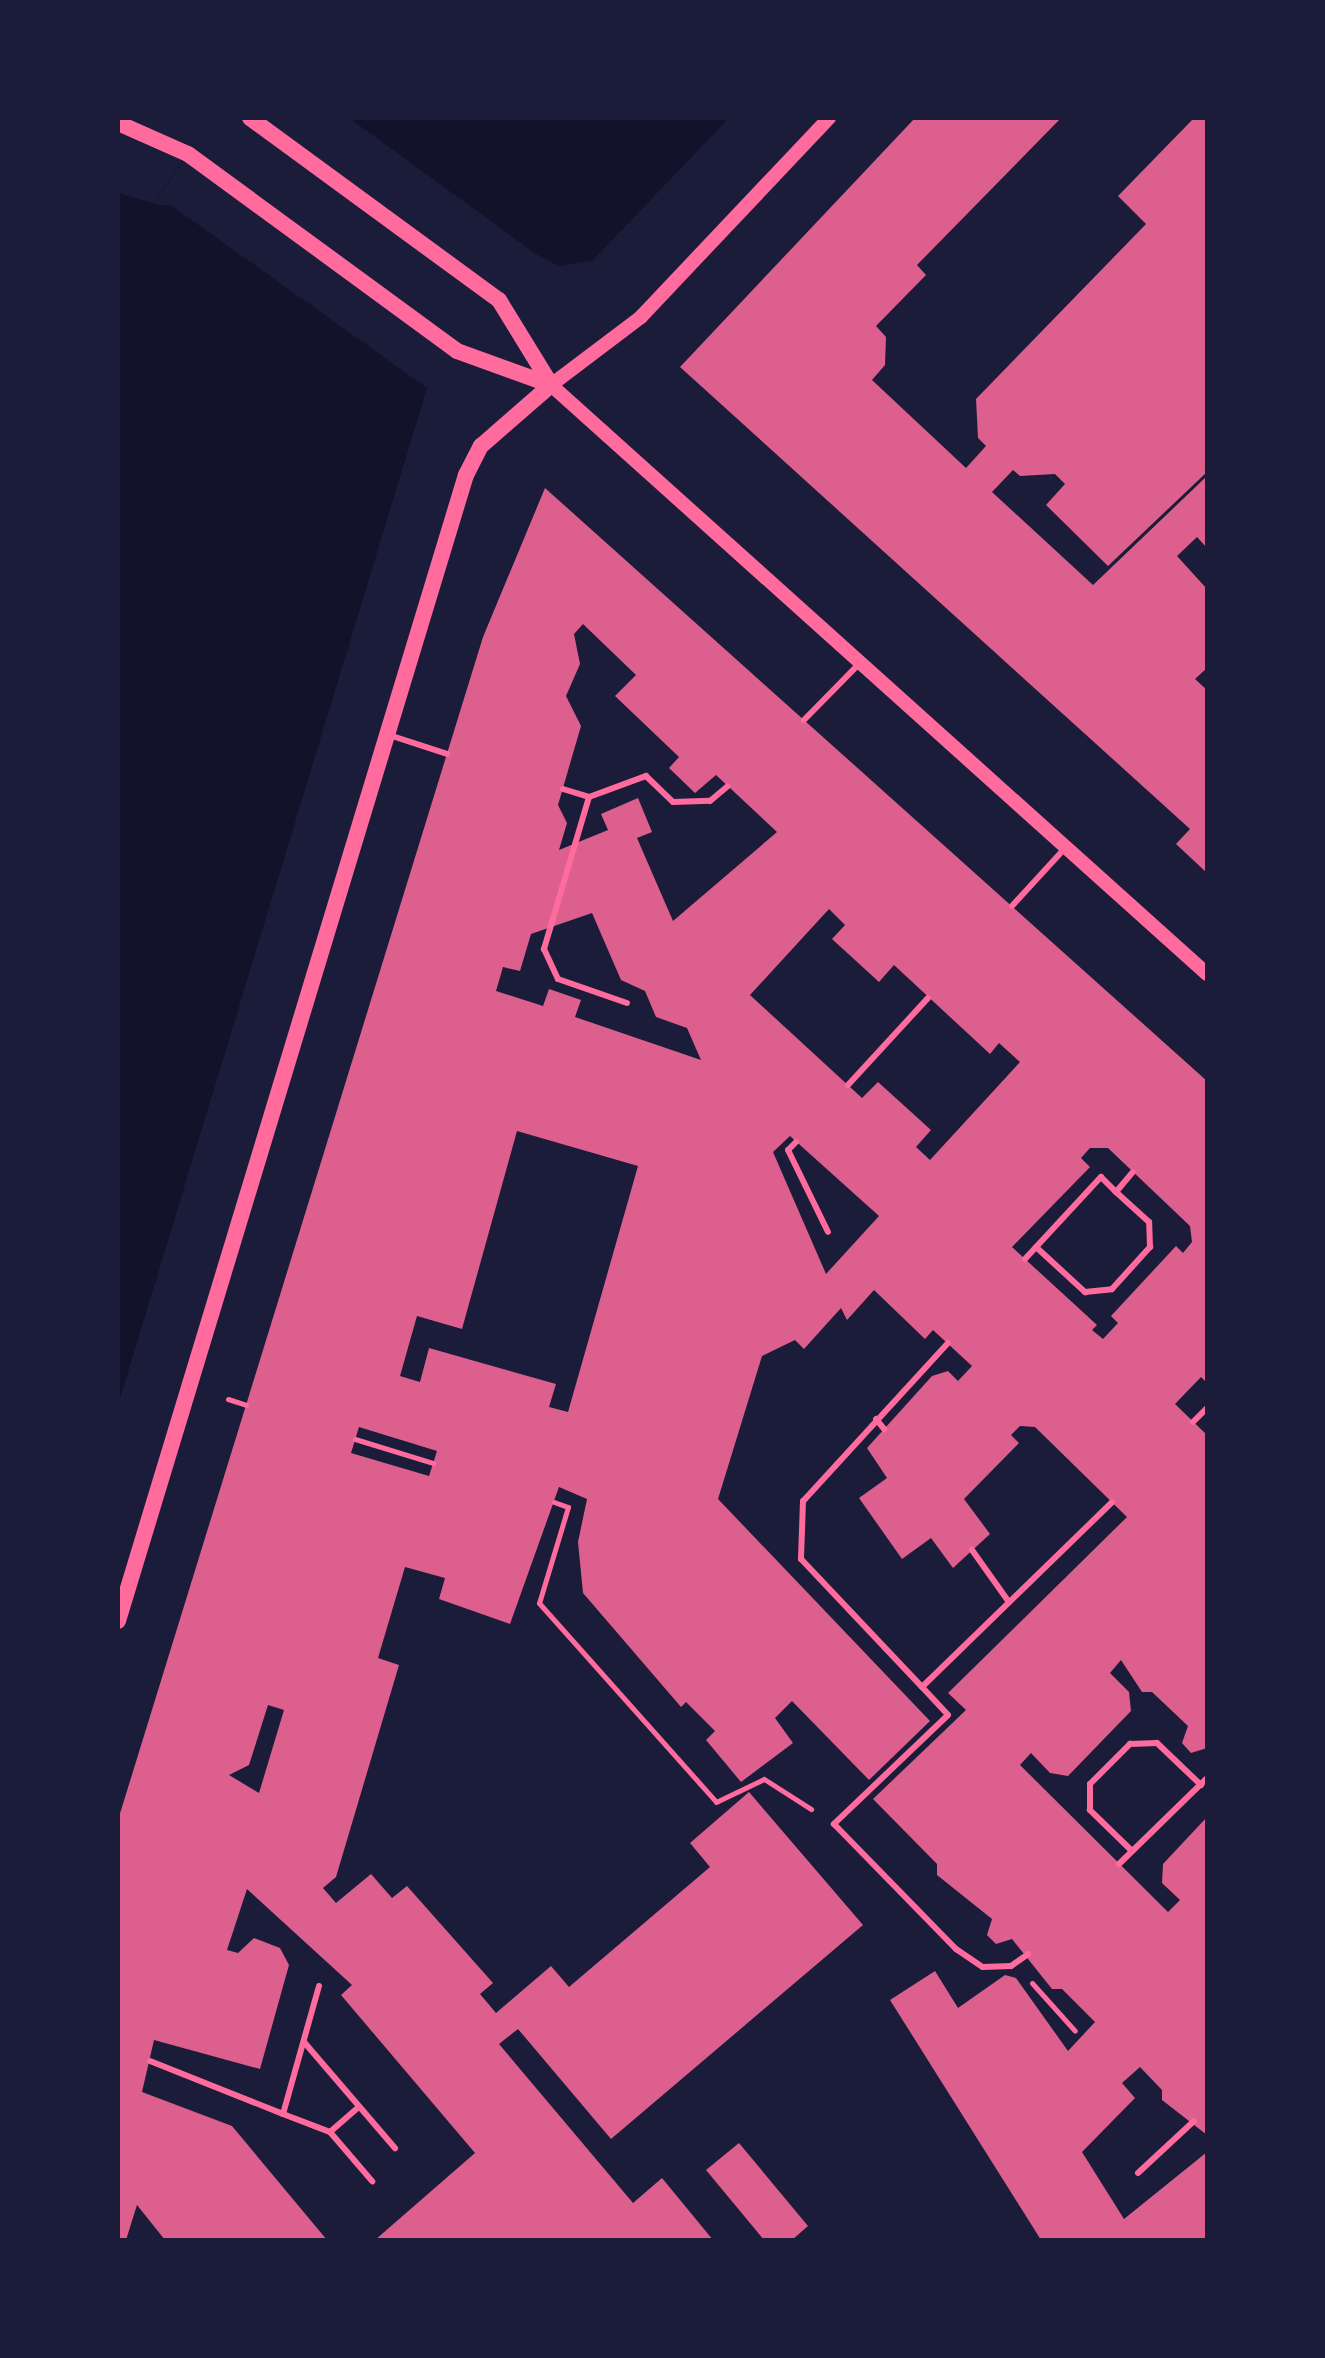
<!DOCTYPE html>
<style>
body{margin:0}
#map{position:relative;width:1325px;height:2358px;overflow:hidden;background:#1b1b3a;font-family:Roboto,sans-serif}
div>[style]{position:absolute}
.water>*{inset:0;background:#12122b}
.pier>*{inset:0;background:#1b1b3a}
.building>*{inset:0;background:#dd5f8e}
.path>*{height:5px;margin:-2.5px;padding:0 2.5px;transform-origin:2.5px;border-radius:2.5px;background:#ff6b9d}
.service>*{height:6px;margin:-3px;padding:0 3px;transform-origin:3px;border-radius:3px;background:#ff6b9d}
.tertiary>*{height:14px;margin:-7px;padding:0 7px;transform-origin:7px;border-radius:7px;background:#ff6b9d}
.secondary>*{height:16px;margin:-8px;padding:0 8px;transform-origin:8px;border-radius:8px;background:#ff6b9d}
span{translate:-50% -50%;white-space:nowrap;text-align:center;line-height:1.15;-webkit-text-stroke:8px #1b1b3a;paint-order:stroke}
.frame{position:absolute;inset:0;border:120px solid #1b1b3a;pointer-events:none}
</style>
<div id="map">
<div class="water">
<div style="clip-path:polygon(212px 118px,729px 118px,593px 260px,559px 266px,536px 254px,427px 388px,118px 1405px,118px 193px,154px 203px)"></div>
</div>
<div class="pier">
<div style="clip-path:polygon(212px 118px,349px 118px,536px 254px,427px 388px,172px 206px,154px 204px)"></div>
</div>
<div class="building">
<div style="clip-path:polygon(915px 118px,1061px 118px,917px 265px,926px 275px,876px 326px,886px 337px,885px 365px,872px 380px,966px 468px,986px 446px,978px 438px,976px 399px,1146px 224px,1118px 196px,1194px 118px,1207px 118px,1207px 472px,1108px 566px,1046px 505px,1065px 484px,1055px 474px,1020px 476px,1013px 470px,992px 492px,1093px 585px,1207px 476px,1207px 548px,1197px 537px,1177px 556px,1207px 589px,1207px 668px,1195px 679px,1207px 690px,1207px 873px,1176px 844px,1190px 829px,680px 367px)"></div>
<div style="clip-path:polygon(evenodd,545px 488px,1207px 1081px,1207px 1383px,1201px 1377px,1175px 1404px,1207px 1435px,1207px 1748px,1191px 1753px,1182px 1743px,1188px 1726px,1152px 1692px,1142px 1692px,1121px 1660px,1110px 1673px,1129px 1692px,1131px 1711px,1068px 1776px,1050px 1773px,1031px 1753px,1020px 1765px,1168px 1912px,1180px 1900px,1162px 1883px,1163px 1864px,1207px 1817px,1207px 2135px,1162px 2100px,1162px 2090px,1140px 2067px,1122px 2083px,1135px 2098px,1082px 2152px,1124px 2219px,1207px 2152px,1207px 2240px,1041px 2240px,890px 2000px,935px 1971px,958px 2008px,1005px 1975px,1016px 1978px,1068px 2051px,1095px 2022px,1062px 1989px,1052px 1989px,1012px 1939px,996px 1944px,987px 1935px,992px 1919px,937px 1875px,937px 1864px,873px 1799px,966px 1710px,948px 1693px,1127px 1517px,1035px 1427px,1020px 1426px,1011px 1435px,1019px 1443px,964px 1499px,990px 1534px,953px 1568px,931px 1538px,902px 1559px,859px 1498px,887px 1478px,867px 1448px,932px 1376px,948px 1371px,958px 1381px,972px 1366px,933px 1330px,925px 1339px,874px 1290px,847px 1320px,841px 1308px,804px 1349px,795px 1340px,762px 1356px,718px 1499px,930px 1721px,869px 1780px,792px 1701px,775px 1718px,793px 1743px,741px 1782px,706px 1740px,715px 1731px,686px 1702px,681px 1707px,583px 1593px,578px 1542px,587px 1499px,559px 1487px,510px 1624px,439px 1599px,445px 1578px,405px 1567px,378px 1658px,399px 1665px,336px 1877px,323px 1888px,336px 1903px,371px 1874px,392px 1898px,407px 1886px,493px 1983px,480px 1994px,496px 2013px,551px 1966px,569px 1987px,710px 1867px,690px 1843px,749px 1792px,863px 1925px,611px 2139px,518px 2029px,499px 2044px,633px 2203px,662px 2178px,713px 2240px,375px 2240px,475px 2153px,341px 1995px,352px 1985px,247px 1889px,227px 1950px,238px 1953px,254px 1938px,280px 1948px,289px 1965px,260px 2069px,154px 2040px,142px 2092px,232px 2126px,327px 2240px,165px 2240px,137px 2205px,126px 2240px,118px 2240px,118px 1820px,483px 637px,545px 488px,583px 624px,636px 675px,615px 696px,679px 757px,669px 768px,695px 793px,716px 775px,777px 832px,673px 921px,637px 838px,652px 832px,638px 798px,601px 814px,608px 830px,559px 850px,567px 823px,558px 805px,581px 726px,566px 696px,580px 664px,574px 634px,583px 624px,545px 488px,829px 909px,845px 925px,832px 939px,879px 982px,894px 965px,990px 1054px,999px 1043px,1020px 1062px,930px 1160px,916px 1147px,931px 1130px,878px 1082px,862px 1098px,750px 995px,829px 909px,545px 488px,592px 913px,621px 980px,645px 991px,656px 1017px,687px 1028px,701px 1060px,575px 1017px,581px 1000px,549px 989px,543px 1006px,496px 991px,503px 967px,520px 971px,531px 934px,592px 913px,545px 488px,517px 1131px,638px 1166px,568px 1412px,549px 1407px,556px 1384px,429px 1348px,420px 1382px,400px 1376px,417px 1316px,462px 1329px,517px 1131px,545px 488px,790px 1136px,879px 1216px,826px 1274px,773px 1152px,790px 1136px,545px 488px,1090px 1148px,1108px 1148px,1190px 1226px,1192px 1242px,1183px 1253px,1176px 1246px,1111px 1316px,1118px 1323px,1103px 1339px,1092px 1330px,1097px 1325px,1012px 1247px,1090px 1167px,1081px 1158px,1090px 1148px,545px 488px,359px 1427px,437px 1451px,429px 1476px,351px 1453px,359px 1427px,545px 488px,268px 1705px,284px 1710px,259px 1793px,229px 1775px,249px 1765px,268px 1705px)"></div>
<div style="clip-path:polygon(739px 2143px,808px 2226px,792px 2240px,764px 2240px,706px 2170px)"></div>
</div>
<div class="path">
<div style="left:228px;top:1399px;width:19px;rotate:18deg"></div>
<div style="left:355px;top:1439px;width:82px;rotate:17.1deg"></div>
<div style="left:554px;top:1502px;width:15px;rotate:20deg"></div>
<div style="left:568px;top:1507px;width:100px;rotate:106.8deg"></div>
<div style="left:539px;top:1603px;width:266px;rotate:48.3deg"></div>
<div style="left:716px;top:1802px;width:53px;rotate:-25.6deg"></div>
<div style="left:764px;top:1779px;width:56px;rotate:32.6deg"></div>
<div style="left:1032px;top:1983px;width:64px;rotate:48.1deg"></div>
</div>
<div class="service">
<div style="left:804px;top:720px;width:80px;rotate:-45.5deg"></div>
<div style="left:389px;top:735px;width:61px;rotate:18.1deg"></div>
<div style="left:563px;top:789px;width:27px;rotate:17deg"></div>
<div style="left:589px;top:797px;width:61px;rotate:-20.2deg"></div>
<div style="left:646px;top:776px;width:37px;rotate:44deg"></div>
<div style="left:673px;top:802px;width:37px;rotate:-2deg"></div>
<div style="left:710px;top:801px;width:23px;rotate:-40deg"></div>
<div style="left:589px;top:797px;width:159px;rotate:106.5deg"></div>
<div style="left:544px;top:949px;width:33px;rotate:65deg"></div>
<div style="left:558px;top:979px;width:73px;rotate:19.2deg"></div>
<div style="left:1012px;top:906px;width:80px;rotate:-47.5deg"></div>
<div style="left:848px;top:1085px;width:118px;rotate:-47.4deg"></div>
<div style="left:796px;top:1142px;width:11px;rotate:135deg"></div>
<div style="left:788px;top:1150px;width:91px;rotate:64deg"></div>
<div style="left:1036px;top:1247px;width:67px;rotate:42.6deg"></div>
<div style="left:1085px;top:1292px;width:27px;rotate:-6deg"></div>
<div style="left:1112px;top:1289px;width:57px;rotate:-47.9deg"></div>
<div style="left:1150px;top:1247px;width:25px;rotate:-92deg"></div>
<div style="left:1149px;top:1222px;width:45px;rotate:-137.7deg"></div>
<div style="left:1025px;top:1259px;width:112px;rotate:-47.2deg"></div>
<div style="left:1101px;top:1177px;width:21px;rotate:45deg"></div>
<div style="left:1116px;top:1192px;width:26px;rotate:-50deg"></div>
<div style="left:948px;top:1343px;width:214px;rotate:132.5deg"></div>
<div style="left:803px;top:1501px;width:58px;rotate:92deg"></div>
<div style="left:801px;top:1559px;width:176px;rotate:46.6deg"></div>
<div style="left:922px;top:1687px;width:265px;rotate:-44.2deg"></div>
<div style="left:876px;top:1419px;width:13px;rotate:51deg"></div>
<div style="left:1193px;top:1422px;width:20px;rotate:-45deg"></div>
<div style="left:972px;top:1550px;width:64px;rotate:54.6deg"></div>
<div style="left:922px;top:1687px;width:38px;rotate:47deg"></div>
<div style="left:948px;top:1715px;width:158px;rotate:136.3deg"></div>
<div style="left:834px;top:1824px;width:175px;rotate:45.7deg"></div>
<div style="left:956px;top:1949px;width:32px;rotate:34deg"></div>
<div style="left:983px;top:1967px;width:28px;rotate:-2deg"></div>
<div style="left:1011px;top:1966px;width:21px;rotate:-35deg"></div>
<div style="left:1132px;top:1851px;width:59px;rotate:-135.7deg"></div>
<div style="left:1090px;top:1810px;width:26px;rotate:-90deg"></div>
<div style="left:1090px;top:1784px;width:57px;rotate:-45deg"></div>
<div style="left:1130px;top:1744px;width:27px;rotate:-2deg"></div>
<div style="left:1157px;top:1743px;width:61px;rotate:43.7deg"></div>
<div style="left:1119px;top:1864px;width:123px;rotate:-44.3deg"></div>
<div style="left:304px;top:2042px;width:140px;rotate:49.4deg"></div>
<div style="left:150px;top:2061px;width:143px;rotate:21.7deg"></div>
<div style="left:283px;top:2114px;width:133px;rotate:-74.3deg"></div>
<div style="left:283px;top:2114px;width:50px;rotate:21deg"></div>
<div style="left:330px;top:2132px;width:65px;rotate:49.4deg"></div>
<div style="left:330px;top:2132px;width:38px;rotate:-41deg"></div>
<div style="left:1138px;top:2173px;width:76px;rotate:-42.9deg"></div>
</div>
<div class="tertiary">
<div style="left:829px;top:118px;width:274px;rotate:133.4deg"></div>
<div style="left:641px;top:317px;width:113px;rotate:142.9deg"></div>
<div style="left:551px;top:385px;width:882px;rotate:41.92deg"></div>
</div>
<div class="secondary">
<div style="left:250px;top:118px;width:308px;rotate:36.2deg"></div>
<div style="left:499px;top:300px;width:100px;rotate:58.5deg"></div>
<div style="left:118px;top:123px;width:77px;rotate:23.9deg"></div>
<div style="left:188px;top:154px;width:333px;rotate:36.2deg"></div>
<div style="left:457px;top:351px;width:100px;rotate:19.9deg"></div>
<div style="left:118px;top:1621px;width:1198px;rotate:-73.11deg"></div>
<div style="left:466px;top:475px;width:33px;rotate:-63deg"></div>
<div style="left:481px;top:446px;width:93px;rotate:-41.1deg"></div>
</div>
<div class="frame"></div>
</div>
